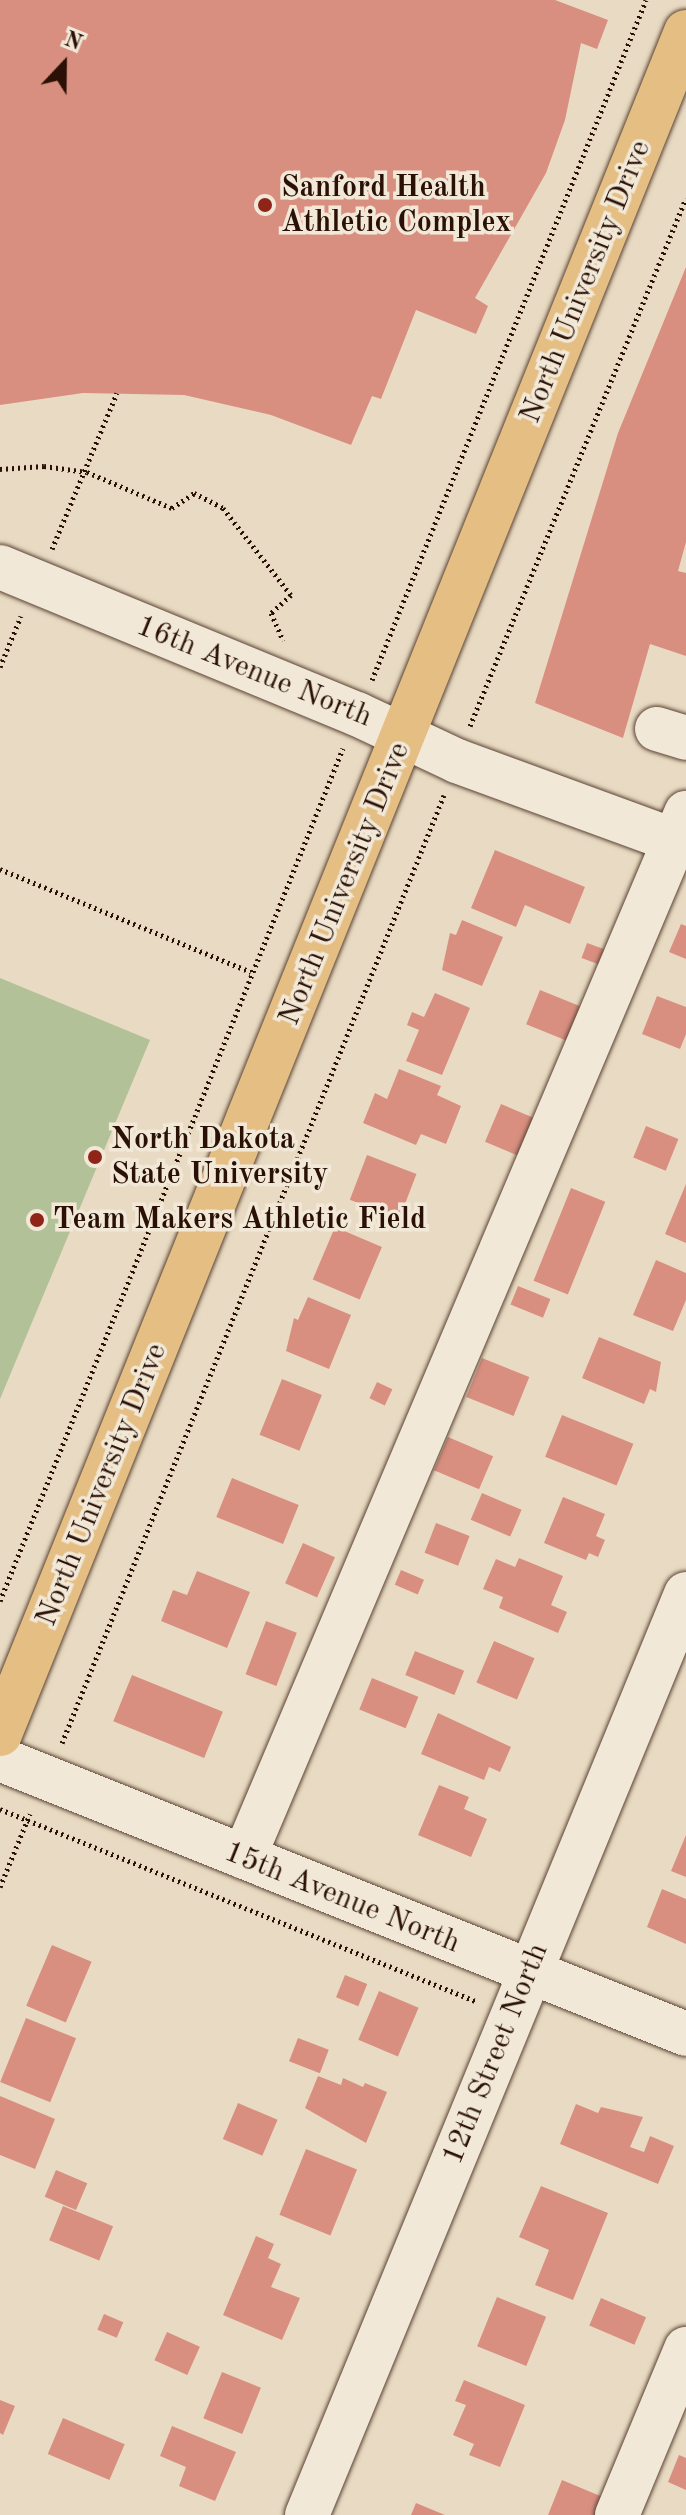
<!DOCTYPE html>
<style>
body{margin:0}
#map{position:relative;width:686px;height:2515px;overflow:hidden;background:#e9dbc3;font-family:"Old Standard TT",serif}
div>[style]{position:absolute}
.green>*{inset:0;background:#b2c197}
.building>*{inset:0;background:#d98f80;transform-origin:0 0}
.path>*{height:5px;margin-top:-2.5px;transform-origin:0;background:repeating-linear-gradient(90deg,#2a1005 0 2px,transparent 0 6px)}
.roads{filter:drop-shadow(0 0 2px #5a4334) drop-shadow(0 0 2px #5a4334)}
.minor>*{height:44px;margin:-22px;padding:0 22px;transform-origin:22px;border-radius:22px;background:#f1e8d8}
.major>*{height:44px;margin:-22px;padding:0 22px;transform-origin:22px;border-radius:22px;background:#e4be82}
.dots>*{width:22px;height:22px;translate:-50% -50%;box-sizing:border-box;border:4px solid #f1e8d8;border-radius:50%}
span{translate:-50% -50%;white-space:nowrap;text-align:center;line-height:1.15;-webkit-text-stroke:7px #f1e8d8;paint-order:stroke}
.poi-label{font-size:30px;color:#2a1005;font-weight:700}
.left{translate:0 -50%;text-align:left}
.street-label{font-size:30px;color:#2a1005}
.north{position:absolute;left:24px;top:24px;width:80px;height:80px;-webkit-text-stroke:6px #f1e8d8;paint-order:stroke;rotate:22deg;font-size:22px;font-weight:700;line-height:32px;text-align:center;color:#2a1005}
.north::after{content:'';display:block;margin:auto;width:28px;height:36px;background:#2a1005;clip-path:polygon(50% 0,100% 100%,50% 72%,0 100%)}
</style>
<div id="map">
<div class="green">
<div style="clip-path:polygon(0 978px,150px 1040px,0 1399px)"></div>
</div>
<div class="building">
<div style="clip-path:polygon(0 0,555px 0,608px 20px,597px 49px,581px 43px,565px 120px,546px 173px,475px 298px,488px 306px,476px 334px,416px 310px,381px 399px,372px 396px,351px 445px,271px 415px,184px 395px,83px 393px,0 405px)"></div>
<div style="clip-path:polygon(686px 267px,686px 542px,678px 571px,686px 573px,686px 656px,650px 644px,623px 738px,535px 703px,618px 433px)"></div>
<div style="clip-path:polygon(495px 850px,585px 887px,570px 924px,525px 905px,516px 927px,471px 908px)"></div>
<div style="clip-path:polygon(462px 920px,503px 937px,482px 986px,442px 970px,450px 933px,456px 935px)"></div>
<div style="clip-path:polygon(681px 924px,686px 926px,686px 959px,669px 952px)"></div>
<div style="left:587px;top:943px;width:23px;height:16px;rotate:20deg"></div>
<div style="left:540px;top:990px;width:48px;height:37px;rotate:22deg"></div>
<div style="clip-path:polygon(435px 993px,470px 1008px,442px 1075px,406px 1061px,419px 1030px,407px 1025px,412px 1012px,424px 1017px)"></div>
<div style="clip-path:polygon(657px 996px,686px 1007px,686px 1034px,680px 1049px,642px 1034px)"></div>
<div style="clip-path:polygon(399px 1069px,441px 1086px,437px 1095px,461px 1106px,446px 1144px,421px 1134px,416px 1145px,363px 1123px,375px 1093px,387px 1099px)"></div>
<div style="left:501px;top:1104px;width:39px;height:41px;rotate:23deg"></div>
<div style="left:646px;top:1126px;width:35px;height:34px;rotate:22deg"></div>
<div style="left:367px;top:1155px;width:53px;height:48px;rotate:21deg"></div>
<div style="clip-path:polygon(686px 1184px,686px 1243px,665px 1234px)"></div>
<div style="left:571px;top:1188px;width:37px;height:100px;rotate:22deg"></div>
<div style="left:335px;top:1227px;width:51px;height:57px;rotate:23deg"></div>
<div style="clip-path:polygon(656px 1260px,686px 1273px,686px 1300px,673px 1331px,633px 1315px)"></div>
<div style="left:518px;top:1286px;width:35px;height:20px;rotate:22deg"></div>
<div style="clip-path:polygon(308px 1297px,351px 1315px,329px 1369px,286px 1351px,294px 1318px,298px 1320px)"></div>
<div style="clip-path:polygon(599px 1337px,661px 1362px,656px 1392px,650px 1389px,644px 1404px,582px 1378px)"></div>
<div style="left:482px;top:1358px;width:51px;height:42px;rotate:22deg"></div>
<div style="left:282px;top:1379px;width:43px;height:60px;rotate:22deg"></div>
<div style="left:377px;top:1382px;width:17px;height:18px;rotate:25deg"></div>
<div style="left:562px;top:1415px;width:77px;height:45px;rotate:22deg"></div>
<div style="left:448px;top:1437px;width:49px;height:36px;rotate:23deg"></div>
<div style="left:232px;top:1478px;width:72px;height:42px;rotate:22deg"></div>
<div style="left:482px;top:1493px;width:43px;height:29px;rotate:23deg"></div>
<div style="clip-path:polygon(563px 1497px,605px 1514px,596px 1536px,605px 1540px,598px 1557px,589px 1553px,586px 1560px,544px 1543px)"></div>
<div style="left:436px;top:1523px;width:36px;height:32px;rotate:21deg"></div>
<div style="left:303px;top:1543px;width:35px;height:44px;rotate:24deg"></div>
<div style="clip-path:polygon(519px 1558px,563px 1576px,551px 1605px,567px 1612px,558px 1633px,499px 1608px,503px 1597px,483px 1589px,496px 1559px,515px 1567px)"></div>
<div style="left:401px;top:1570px;width:25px;height:16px;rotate:23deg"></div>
<div style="clip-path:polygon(197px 1571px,250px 1592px,227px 1648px,161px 1621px,173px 1590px,187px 1595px)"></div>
<div style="left:266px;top:1621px;width:33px;height:57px;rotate:21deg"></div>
<div style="left:494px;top:1641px;width:44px;height:45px;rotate:23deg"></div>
<div style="left:415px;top:1651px;width:53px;height:26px;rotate:22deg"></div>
<div style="left:132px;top:1675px;width:98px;height:50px;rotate:22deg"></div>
<div style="left:372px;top:1678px;width:50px;height:34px;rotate:22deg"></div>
<div style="clip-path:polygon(438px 1713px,511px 1747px,500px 1772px,489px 1767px,484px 1780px,421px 1754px)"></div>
<div style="clip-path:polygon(439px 1785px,469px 1797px,464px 1809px,487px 1819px,471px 1857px,418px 1835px)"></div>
<div style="clip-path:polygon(686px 1835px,686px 1877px,671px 1871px)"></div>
<div style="clip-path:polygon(662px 1889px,686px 1899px,686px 1944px,647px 1927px)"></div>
<div style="left:52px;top:1945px;width:43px;height:66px;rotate:23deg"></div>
<div style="left:345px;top:1975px;width:24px;height:24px;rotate:22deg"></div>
<div style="left:379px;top:1991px;width:43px;height:53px;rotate:23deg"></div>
<div style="left:26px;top:2018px;width:54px;height:69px;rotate:22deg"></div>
<div style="left:298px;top:2038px;width:33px;height:25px;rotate:21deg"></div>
<div style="clip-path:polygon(318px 2076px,341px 2085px,343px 2078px,363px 2087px,365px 2083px,387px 2092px,366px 2143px,305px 2108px)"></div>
<div style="clip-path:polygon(0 2096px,55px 2119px,35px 2169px,0 2155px)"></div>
<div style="left:238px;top:2103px;width:43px;height:39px;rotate:23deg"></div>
<div style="clip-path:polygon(576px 2104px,598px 2113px,601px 2107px,643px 2117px,630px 2147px,644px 2152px,650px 2136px,674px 2146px,658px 2184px,560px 2144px)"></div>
<div style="left:306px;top:2149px;width:55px;height:71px;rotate:22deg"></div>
<div style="left:56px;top:2170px;width:34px;height:29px;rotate:23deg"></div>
<div style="clip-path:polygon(541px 2186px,608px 2213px,573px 2300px,535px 2285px,549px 2250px,519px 2237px)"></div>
<div style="left:63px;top:2206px;width:54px;height:37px;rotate:22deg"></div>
<div style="clip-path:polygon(256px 2236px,274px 2244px,268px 2258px,281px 2264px,271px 2287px,300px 2298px,282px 2340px,223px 2315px)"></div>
<div style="left:497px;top:2297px;width:53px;height:53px;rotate:22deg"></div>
<div style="left:601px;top:2298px;width:49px;height:30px;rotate:23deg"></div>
<div style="left:104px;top:2314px;width:21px;height:17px;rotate:23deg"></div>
<div style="left:167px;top:2332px;width:36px;height:31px;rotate:24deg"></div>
<div style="left:222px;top:2372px;width:42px;height:50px;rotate:22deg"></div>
<div style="clip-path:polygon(464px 2380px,525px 2405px,500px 2467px,469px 2455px,474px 2444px,453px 2435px,466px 2405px,455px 2401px)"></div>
<div style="clip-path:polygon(0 2400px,15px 2406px,3px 2435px,0 2433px)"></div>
<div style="left:63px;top:2418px;width:67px;height:39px;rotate:23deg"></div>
<div style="clip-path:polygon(172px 2426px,236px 2452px,215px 2501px,179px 2486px,186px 2467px,160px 2456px)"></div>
<div style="clip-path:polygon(679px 2455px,686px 2458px,686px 2490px,668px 2482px)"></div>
<div style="clip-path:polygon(562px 2480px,605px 2498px,598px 2515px,548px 2515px)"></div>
<div style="clip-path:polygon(416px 2503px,445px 2515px,411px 2515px)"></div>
</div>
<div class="path">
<div style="left:0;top:469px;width:44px;rotate:-3.9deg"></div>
<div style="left:44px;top:466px;width:43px;rotate:7.9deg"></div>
<div style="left:87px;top:472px;width:92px;rotate:23deg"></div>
<div style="left:172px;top:508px;width:27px;rotate:-34deg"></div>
<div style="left:194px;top:493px;width:33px;rotate:27deg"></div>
<div style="left:223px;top:508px;width:110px;rotate:52deg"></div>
<div style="left:291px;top:595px;width:27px;rotate:138deg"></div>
<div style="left:271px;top:613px;width:30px;rotate:66deg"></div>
<div style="left:52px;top:549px;width:169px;rotate:-67.4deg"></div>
<div style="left:0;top:667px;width:55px;rotate:-67.6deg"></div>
<div style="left:372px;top:680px;width:733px;rotate:-68.05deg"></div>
<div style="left:470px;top:726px;width:570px;rotate:-67.75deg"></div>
<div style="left:0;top:869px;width:271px;rotate:22.3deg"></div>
<div style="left:0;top:1601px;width:919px;rotate:-68.09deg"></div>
<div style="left:62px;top:1743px;width:1022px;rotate:-68.05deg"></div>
<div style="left:0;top:1809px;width:515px;rotate:21.99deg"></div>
<div style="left:0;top:1887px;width:79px;rotate:-67.7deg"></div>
</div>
<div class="roads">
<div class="minor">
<div style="left:0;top:567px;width:386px;rotate:22.4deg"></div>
<div style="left:357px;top:714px;width:110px;rotate:25.2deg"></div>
<div style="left:457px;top:761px;width:244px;rotate:20.1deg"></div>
<div style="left:657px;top:729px;width:30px;rotate:17deg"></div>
<div style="left:0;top:1759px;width:739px;rotate:21.84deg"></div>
<div style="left:244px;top:1857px;width:1134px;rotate:-67.05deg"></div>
<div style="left:307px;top:2515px;width:996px;rotate:-67.63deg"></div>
<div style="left:617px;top:2515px;width:180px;rotate:-67.4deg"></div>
</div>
<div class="major">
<div style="left:0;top:1734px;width:1835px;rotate:-68.05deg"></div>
</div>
</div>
<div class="dots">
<div style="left:265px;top:205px;background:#8f2418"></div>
<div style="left:95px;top:1157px;background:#8f2418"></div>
<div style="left:37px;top:1220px;background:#8f2418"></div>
</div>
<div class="poi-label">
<span class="left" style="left:281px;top:205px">Sanford Health<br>Athletic Complex</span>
<span class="left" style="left:111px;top:1157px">North Dakota<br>State University</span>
<span class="left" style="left:53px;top:1220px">Team Makers Athletic Field</span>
</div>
<div class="street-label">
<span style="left:586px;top:282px;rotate:-68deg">North University Drive</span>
<span style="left:254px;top:672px;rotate:22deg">16th Avenue North</span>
<span style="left:345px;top:884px;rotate:-68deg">North University Drive</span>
<span style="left:102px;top:1485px;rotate:-68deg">North University Drive</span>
<span style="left:342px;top:1898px;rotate:22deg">15th Avenue North</span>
<span style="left:496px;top:2054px;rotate:-68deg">12th Street North</span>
</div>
<div class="north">N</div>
</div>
